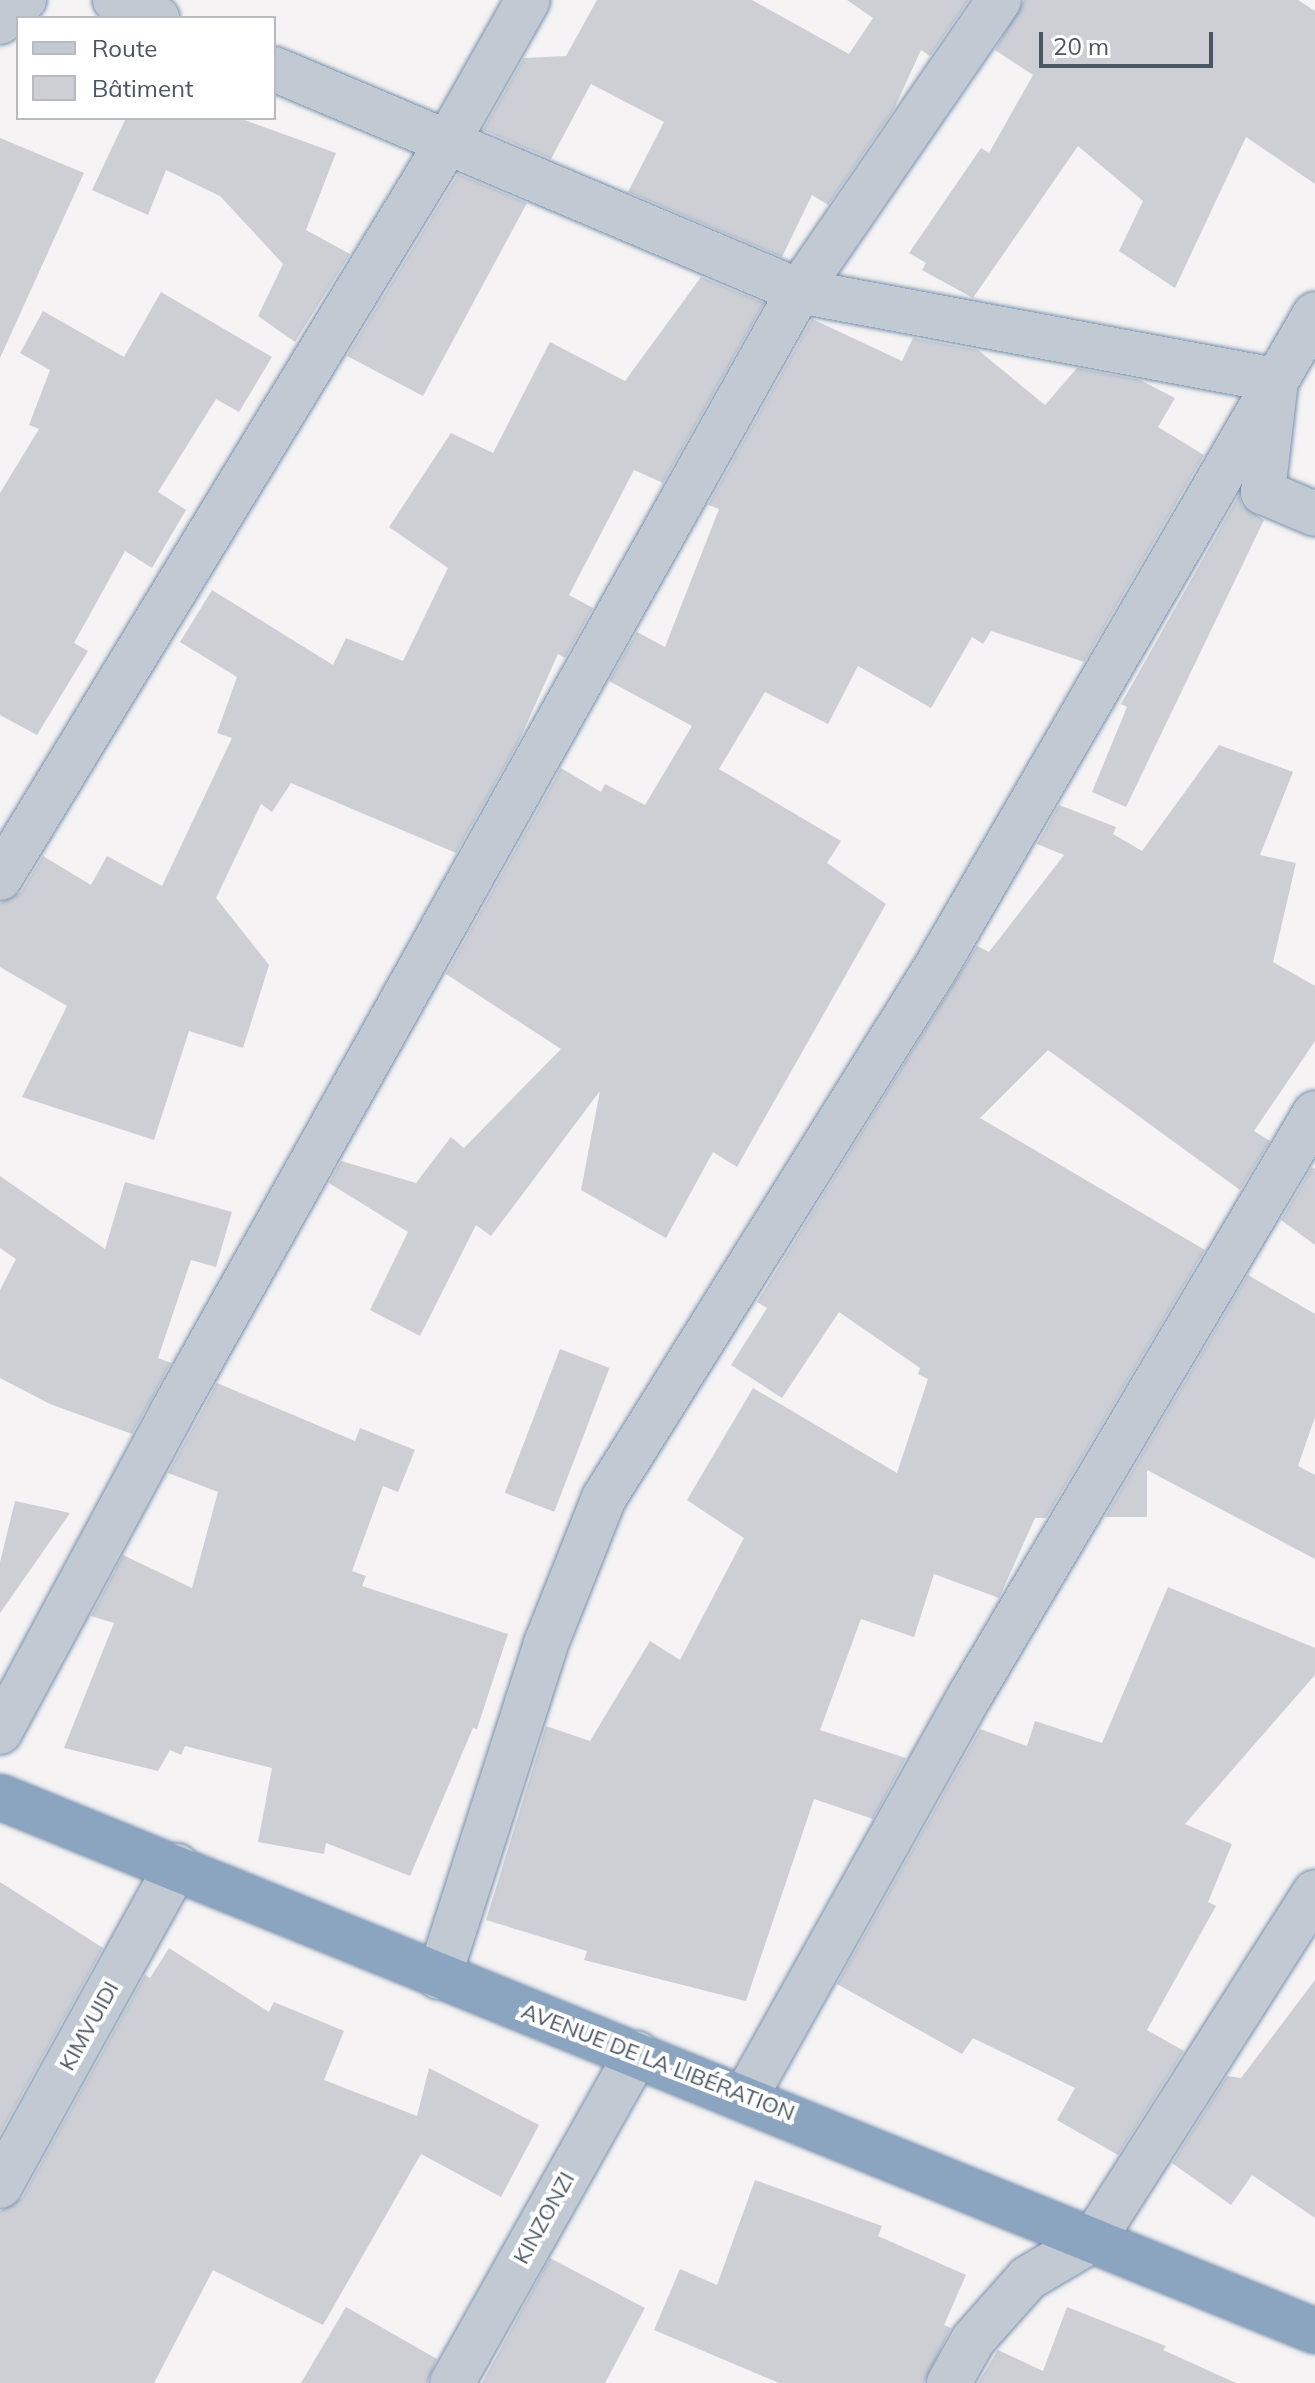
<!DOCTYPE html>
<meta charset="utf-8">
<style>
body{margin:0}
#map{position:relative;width:1315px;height:2383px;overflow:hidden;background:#f5f3f3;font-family:Mulish,sans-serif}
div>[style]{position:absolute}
.building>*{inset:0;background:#cdcfd5;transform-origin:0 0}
.roads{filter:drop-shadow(0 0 2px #7690ad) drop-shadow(0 0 2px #7690ad)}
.minor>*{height:44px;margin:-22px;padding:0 22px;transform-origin:22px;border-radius:22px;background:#c1cad2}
.highway>*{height:44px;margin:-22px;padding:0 22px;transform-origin:22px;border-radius:22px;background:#8ba5c1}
span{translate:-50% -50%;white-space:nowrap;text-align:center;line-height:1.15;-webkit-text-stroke:8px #fff;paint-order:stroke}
.street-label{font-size:22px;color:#4a5661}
.legend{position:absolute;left:16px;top:16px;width:260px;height:104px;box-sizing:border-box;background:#fff;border:2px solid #b7bbc0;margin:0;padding:10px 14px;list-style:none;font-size:24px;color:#4a5661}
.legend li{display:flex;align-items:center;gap:16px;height:40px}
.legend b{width:40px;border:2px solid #b7bbc0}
.scale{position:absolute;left:1039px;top:32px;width:174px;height:36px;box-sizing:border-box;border:4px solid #4a5661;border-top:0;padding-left:10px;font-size:24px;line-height:28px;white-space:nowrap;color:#4a5661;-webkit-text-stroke:6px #fff;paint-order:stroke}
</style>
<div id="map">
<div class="building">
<div style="clip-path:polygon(597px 0,752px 0,849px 54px,873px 18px,847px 0,969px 0,930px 56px,921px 50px,894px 109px,828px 205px,812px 195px,782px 257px,628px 192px,664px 122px,591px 84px,551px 159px,483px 130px,524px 58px,566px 56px)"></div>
<div style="clip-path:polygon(1024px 0,1298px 0,1315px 11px,1315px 184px,1246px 137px,1175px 288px,1119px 251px,1143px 201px,1078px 146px,973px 298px,922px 270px,926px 263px,909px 253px,981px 148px,989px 153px,1033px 75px,995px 50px)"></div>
<div style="clip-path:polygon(126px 118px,239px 118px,336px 153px,306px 230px,350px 254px,295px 342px,258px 316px,283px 264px,220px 196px,166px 170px,148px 215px,92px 190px)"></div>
<div style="clip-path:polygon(0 138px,84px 173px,0 358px)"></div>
<div style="clip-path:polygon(458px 174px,527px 203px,423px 396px,347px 356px)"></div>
<div style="clip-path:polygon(701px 277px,764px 303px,663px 483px,634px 470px,569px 595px,593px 608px,565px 658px,558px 654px,518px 743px,456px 853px,291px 783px,272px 812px,261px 804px,216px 898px,269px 965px,243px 1048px,189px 1031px,154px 1140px,22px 1097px,67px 1006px,0 967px,0 903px,21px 892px,43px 856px,91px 885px,107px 856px,162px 886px,232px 738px,217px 733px,237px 677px,180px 642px,212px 590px,333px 665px,346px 638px,403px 661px,448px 568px,389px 527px,451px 433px,493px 453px,550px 342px,625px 381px)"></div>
<div style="clip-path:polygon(161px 292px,272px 357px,239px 412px,216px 399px,158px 492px,186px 510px,152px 568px,125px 551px,74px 643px,88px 651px,37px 735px,0 715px,0 493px,39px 429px,29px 425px,50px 370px,20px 353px,43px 311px,124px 357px)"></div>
<div style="clip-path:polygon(812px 319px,902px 361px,913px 338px,978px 350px,1045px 405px,1077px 368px,1140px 380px,1175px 398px,1158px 427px,1204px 455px,1084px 662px,991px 631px,983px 644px,972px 637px,931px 708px,858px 666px,828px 724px,765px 692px,719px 769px,841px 841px,827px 863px,886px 904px,737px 1167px,713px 1152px,666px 1238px,581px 1190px,600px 1091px,491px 1236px,476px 1225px,420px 1336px,370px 1310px,408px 1232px,329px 1183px,341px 1161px,416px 1183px,451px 1137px,464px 1148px,561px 1049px,446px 974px,561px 768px,601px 792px,605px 784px,645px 805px,692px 726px,609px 681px,637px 632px,665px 647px,719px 509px,708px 505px)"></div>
<div style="clip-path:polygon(1239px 495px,1242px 505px,1264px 520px,1126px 807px,1092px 792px,1127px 707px,1121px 704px)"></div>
<div style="clip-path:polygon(1219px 745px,1293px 772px,1260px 855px,1296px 863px,1273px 962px,1315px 986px,1315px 1041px,1254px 1131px,1270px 1141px,1240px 1190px,1048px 1050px,980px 1118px,1205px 1250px,1046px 1518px,1035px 1518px,999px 1598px,934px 1574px,914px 1637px,861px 1619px,820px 1730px,906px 1758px,873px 1819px,814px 1799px,746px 2001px,584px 1960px,587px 1951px,486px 1920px,546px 1726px,590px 1741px,650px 1641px,680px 1660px,744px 1538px,687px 1500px,753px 1388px,897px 1473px,928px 1379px,918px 1374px,920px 1368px,839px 1312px,782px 1398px,731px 1365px,767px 1308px,757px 1302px,977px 946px,989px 952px,1064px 855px,1037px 844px,1059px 805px,1116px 827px,1113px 834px,1142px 851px)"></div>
<div style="clip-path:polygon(1312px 1167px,1315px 1169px,1315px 1245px,1281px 1220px)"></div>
<div style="clip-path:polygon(0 1176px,105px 1249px,125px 1182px,232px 1212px,216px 1267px,191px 1260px,158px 1358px,171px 1363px,132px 1434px,50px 1404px,0 1378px,0 1290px,16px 1259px,0 1248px)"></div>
<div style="clip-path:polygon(1248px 1275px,1315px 1314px,1315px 1417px,1298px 1466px,1315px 1475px,1315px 1559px,1147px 1470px,1147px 1517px,1105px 1517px)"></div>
<div style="left:560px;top:1349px;width:53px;height:154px;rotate:21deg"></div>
<div style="clip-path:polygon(217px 1383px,355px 1441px,360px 1428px,415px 1450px,398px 1492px,383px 1486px,352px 1571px,366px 1576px,362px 1586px,508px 1634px,477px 1729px,473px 1728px,410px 1876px,326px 1843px,324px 1854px,258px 1842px,272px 1768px,185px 1746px,181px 1755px,170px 1750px,158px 1771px,64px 1748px,114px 1623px,91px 1616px,123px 1555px,192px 1588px,218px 1492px,168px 1473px)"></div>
<div style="clip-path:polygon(15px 1501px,70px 1513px,0 1613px,0 1562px)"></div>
<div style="clip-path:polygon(1168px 1587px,1315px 1648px,1315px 1675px,1185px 1824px,1232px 1844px,1208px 1902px,1216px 1906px,1147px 2030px,1184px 2051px,1118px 2155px,1057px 2120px,1075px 2088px,973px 2038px,962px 2054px,837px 1984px,980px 1729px,1027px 1746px,1035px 1721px,1102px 1743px)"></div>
<div style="clip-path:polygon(0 1882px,103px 1948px,0 2134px)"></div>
<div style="clip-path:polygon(169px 1948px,269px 2012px,274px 2002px,344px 2031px,324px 2080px,417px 2116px,429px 2068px,539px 2125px,501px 2197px,421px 2154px,323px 2325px,213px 2270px,154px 2383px,0 2383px,0 2211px,22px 2198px,145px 1975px,150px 1978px)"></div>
<div style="clip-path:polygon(1315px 1980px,1315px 2218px,1252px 2175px,1231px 2205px,1172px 2163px,1227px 2076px,1241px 2078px)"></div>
<div style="clip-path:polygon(755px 2180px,882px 2226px,878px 2236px,966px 2275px,944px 2325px,951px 2328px,924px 2383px,779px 2383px,654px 2330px,680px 2269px,717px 2285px)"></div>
<div style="clip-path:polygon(550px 2258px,645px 2308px,605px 2383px,482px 2383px)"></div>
<div style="clip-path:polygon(346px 2307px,437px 2359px,427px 2383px,301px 2383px)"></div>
<div style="clip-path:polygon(1067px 2307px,1166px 2346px,1163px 2350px,1236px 2383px,978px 2383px,998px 2350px,1043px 2371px)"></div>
</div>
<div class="roads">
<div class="minor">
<div style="left:115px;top:0;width:46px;rotate:23.2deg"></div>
<div style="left:0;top:22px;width:33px;rotate:-43deg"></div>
<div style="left:274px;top:69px;width:570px;rotate:22.92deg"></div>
<div style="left:799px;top:291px;width:485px;rotate:10.6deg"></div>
<div style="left:1276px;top:380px;width:113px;rotate:96.6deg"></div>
<div style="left:1263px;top:492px;width:56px;rotate:22.9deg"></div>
<div style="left:0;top:878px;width:860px;rotate:-58.69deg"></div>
<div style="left:447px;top:143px;width:164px;rotate:-60.5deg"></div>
<div style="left:0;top:1732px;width:361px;rotate:-61.7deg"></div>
<div style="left:171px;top:1414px;width:1287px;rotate:-60.79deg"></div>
<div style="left:799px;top:291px;width:353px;rotate:-55.5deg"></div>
<div style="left:439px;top:1977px;width:348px;rotate:-72.2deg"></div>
<div style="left:545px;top:1646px;width:159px;rotate:-68.3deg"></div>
<div style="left:604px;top:1498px;width:624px;rotate:-57.97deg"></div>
<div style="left:935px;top:969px;width:757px;rotate:-59.88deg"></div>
<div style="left:746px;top:2096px;width:461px;rotate:-60.8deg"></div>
<div style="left:971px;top:1694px;width:675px;rotate:-59.37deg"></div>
<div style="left:0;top:2186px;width:366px;rotate:-61.1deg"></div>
<div style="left:452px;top:2383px;width:378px;rotate:-60.7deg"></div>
<div style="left:949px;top:2383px;width:49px;rotate:-60.8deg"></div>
<div style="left:973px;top:2340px;width:83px;rotate:-48.4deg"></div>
<div style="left:1028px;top:2278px;width:77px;rotate:-30.6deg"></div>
<div style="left:1094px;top:2239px;width:411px;rotate:-57.5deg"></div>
</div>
<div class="highway">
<div style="left:0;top:1797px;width:1419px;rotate:22.1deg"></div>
</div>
</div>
<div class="street-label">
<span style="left:89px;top:2026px;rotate:-61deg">KIMVUIDI</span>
<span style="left:658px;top:2062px;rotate:21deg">AVENUE DE LA LIBÉRATION</span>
<span style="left:544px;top:2218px;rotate:-61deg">KINZONZI</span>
</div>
<ul class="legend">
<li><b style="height:10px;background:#c1cad2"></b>Route</li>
<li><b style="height:22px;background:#cdcfd5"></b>Bâtiment</li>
</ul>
<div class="scale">20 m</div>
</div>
